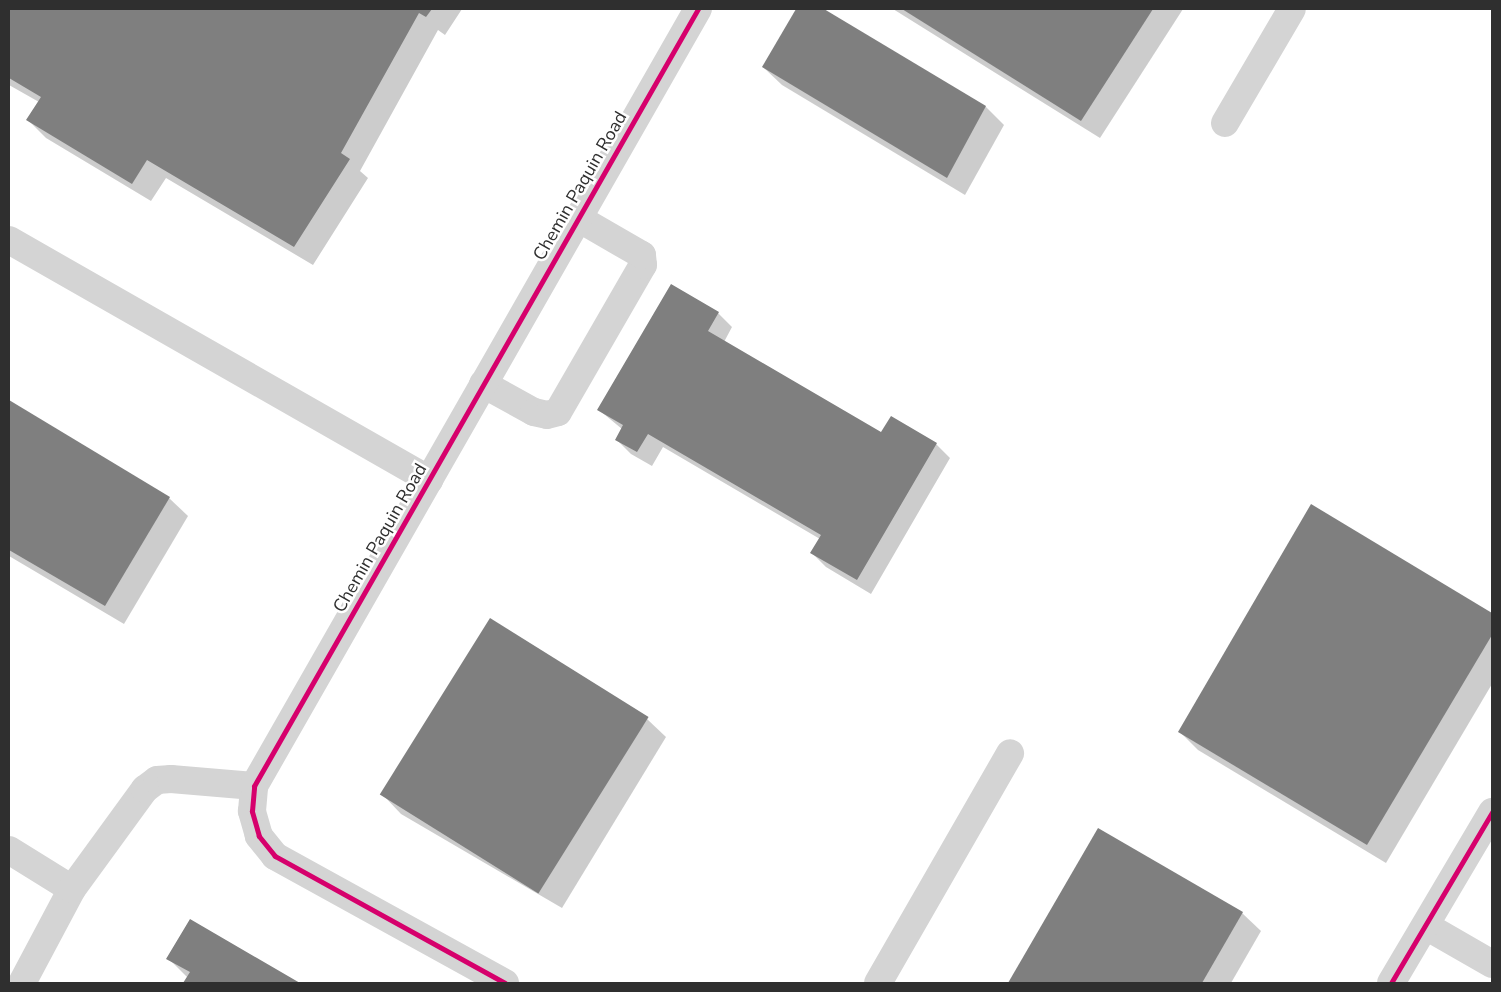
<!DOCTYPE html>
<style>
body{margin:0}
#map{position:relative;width:1501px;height:992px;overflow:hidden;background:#fff;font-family:"Nunito Sans",sans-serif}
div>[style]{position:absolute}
.shadow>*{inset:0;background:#0003}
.building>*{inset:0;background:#7f7f7f;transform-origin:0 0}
.minor>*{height:28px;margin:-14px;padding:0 14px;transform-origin:14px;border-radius:14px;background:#d4d4d4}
.cycleway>*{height:5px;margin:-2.5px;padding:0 2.5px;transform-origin:2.5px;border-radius:2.5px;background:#d6006c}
span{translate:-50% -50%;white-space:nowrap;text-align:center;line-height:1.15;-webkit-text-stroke:5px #fff;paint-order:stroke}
.street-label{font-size:18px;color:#2f2f2f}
.frame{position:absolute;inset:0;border:10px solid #2f2f2f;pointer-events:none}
</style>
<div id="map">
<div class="shadow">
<div style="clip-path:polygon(9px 9px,462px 9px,445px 35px,438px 30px,360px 171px,368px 178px,313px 265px,166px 178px,151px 201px,46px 138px,28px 120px,39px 102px,9px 85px)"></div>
<div style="clip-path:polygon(797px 9px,821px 9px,986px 107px,1004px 125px,965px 195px,782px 85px,763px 67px)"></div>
<div style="clip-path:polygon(893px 9px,1183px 9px,1100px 138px)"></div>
<div style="clip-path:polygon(671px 286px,718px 313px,732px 327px,724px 342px,882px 434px,936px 444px,950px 458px,871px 594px,826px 567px,812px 553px,820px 539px,663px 447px,652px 466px,631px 454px,616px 439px,622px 429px,599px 410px)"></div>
<div style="clip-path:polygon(9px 402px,169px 498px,188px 516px,124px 624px,9px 556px)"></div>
<div style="clip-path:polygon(1311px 506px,1492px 615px,1492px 684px,1386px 863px,1198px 750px,1180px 732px)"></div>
<div style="clip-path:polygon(647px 719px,666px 737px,562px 908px,401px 814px,383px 795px)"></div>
<div style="clip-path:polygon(1098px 829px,1242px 913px,1261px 931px,1231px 983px,1010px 983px)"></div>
<div style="clip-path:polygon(190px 920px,298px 983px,185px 983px,188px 978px,168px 958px)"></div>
</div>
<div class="building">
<div style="clip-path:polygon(9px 9px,432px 9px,426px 17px,419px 13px,341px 153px,350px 159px,294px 247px,147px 160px,132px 184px,26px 120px,41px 97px,9px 78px)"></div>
<div style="clip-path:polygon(796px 9px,824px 9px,986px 106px,947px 178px,762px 67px)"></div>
<div style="clip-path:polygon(902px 9px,1153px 9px,1081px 121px)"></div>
<div style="clip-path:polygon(671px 284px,719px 312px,708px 331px,881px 432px,891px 416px,937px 443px,857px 580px,810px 553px,821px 535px,648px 434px,637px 452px,615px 440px,623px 425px,597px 410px)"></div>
<div style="clip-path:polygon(9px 400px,170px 497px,105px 606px,9px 550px)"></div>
<div style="clip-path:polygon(1311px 504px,1492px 613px,1492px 635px,1367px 845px,1178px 732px)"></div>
<div style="left:490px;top:618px;width:187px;height:208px;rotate:32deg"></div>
<div style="clip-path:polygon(1098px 828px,1243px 912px,1202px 983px,1008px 983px)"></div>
<div style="clip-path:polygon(190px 919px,300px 983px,183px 983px,190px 972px,166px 959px)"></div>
</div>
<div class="minor">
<div style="left:1225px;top:123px;width:132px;rotate:-59.6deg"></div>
<div style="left:9px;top:240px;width:484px;rotate:29.7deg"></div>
<div style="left:483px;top:384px;width:58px;rotate:28.8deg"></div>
<div style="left:534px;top:412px;width:13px;rotate:13deg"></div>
<div style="left:547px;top:415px;width:11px;rotate:-15deg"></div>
<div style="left:558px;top:412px;width:170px;rotate:-60deg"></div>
<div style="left:643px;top:265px;width:10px;rotate:-96deg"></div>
<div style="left:642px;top:255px;width:74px;rotate:-150deg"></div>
<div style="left:9px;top:850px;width:74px;rotate:31.8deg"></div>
<div style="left:1426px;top:926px;width:76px;rotate:29.9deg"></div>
<div style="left:22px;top:983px;width:106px;rotate:-62deg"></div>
<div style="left:72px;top:889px;width:124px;rotate:-53.9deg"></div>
<div style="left:145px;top:789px;width:15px;rotate:-37deg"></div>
<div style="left:157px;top:780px;width:14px;rotate:-4deg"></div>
<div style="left:171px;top:779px;width:83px;rotate:4.8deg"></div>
<div style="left:505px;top:983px;width:263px;rotate:-151.1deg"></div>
<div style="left:275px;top:856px;width:26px;rotate:-129deg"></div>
<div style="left:259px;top:836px;width:26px;rotate:-106deg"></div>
<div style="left:252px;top:811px;width:25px;rotate:-85deg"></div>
<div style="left:254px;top:786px;width:895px;rotate:-60.26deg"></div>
<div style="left:878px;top:983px;width:265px;rotate:-60.1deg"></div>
<div style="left:1391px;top:983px;width:199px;rotate:-59.4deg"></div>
</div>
<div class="cycleway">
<div style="left:505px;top:983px;width:263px;rotate:-151.1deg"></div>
<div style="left:275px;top:856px;width:26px;rotate:-129deg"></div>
<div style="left:259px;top:836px;width:26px;rotate:-106deg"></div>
<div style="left:252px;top:811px;width:25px;rotate:-85deg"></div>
<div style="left:254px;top:786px;width:895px;rotate:-60.26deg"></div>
<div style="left:1391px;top:983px;width:199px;rotate:-59.4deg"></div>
</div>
<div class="street-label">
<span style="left:580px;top:186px;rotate:-60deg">Chemin Paquin Road</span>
<span style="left:380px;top:538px;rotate:-60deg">Chemin Paquin Road</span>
</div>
<div class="frame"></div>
</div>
